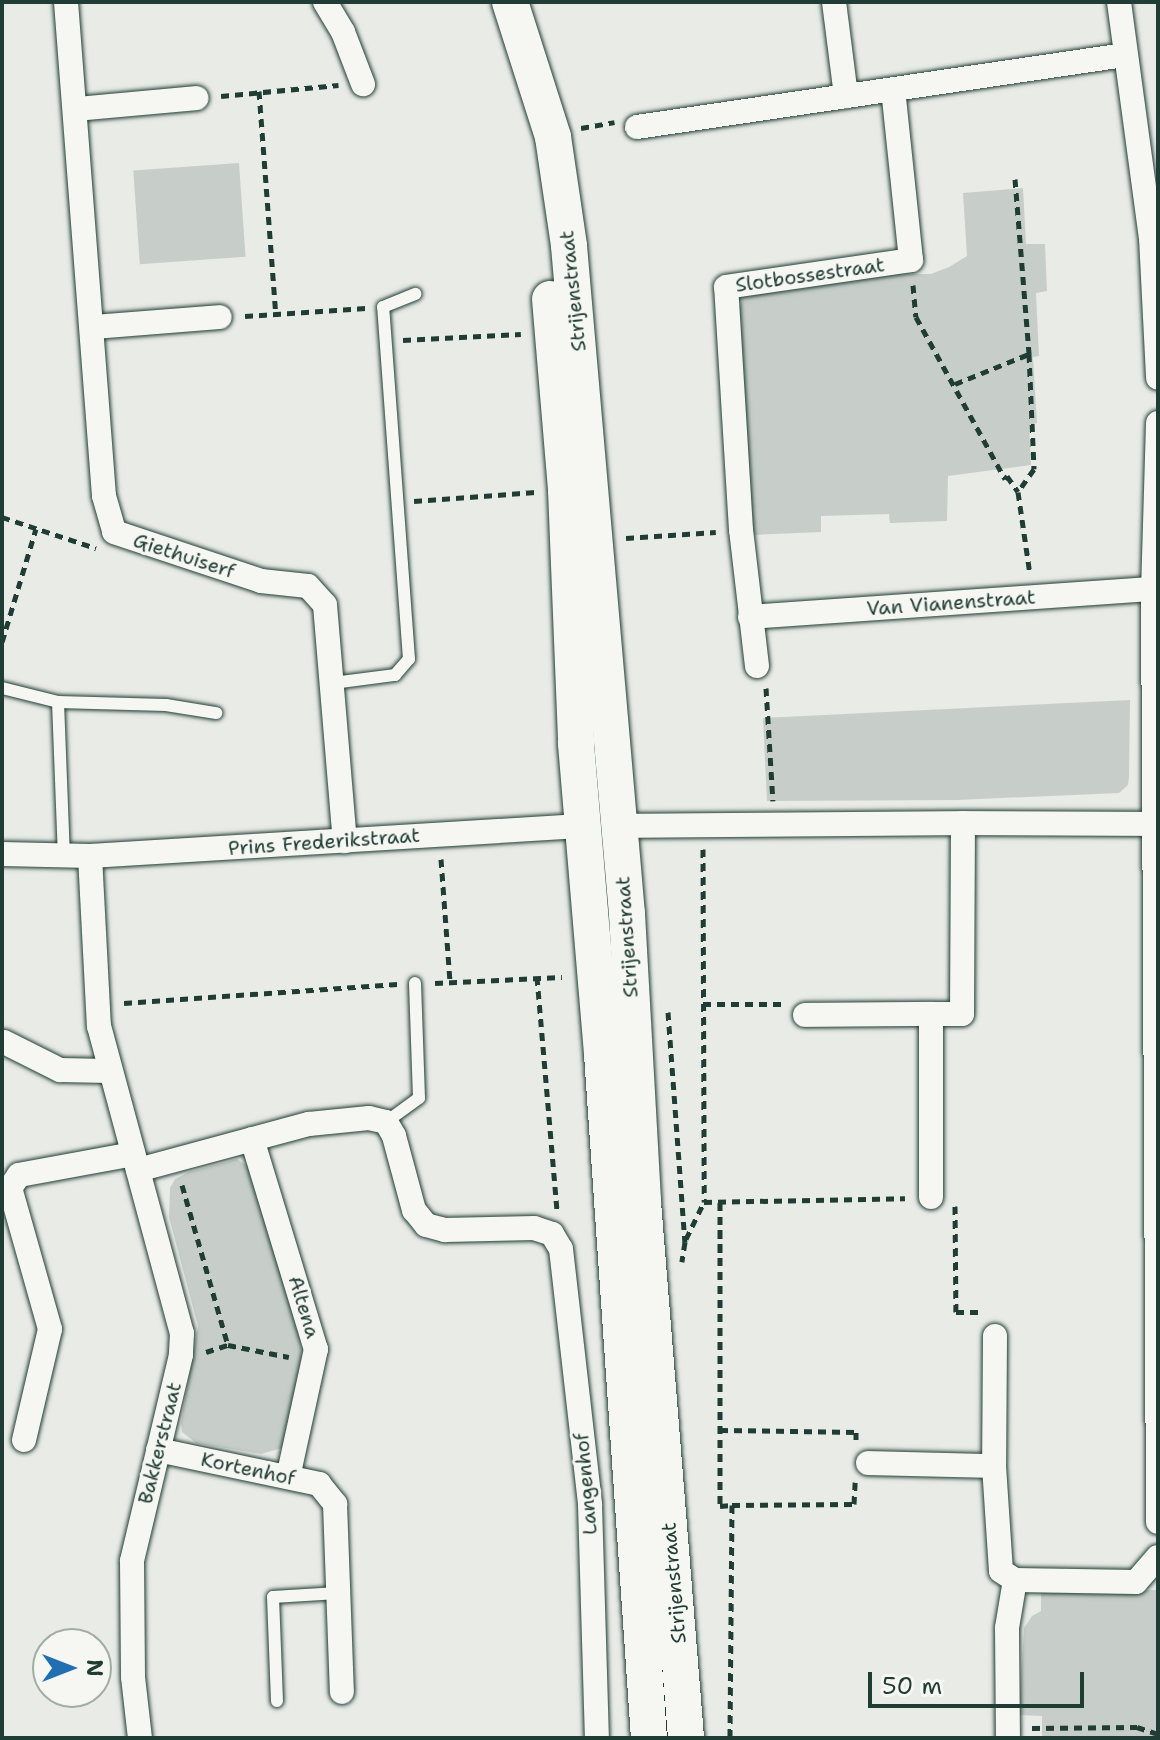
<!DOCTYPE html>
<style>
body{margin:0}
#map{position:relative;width:1160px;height:1740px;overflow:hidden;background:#e9ebe7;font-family:"Shantell Sans",sans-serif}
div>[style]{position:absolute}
.green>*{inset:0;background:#c7cec9;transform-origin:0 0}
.path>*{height:5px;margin-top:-2.5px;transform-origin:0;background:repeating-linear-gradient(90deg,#1f3d34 0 8px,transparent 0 14px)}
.roads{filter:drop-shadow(0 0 2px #1f3d34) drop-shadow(0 0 2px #1f3d34)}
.lane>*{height:12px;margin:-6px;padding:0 6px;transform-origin:6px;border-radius:6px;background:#f6f6f2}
.street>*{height:24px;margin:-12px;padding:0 12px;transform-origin:12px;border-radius:12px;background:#f6f6f2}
.secondary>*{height:36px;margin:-18px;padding:0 18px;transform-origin:18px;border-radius:18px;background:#f6f6f2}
span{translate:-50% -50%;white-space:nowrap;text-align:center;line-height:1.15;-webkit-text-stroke:6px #f6f6f2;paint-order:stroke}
.street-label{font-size:20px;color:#1f3d34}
.frame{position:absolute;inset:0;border:4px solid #1f3d34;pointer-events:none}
.north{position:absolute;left:32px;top:1628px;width:80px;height:80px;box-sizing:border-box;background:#f6f6f2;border:2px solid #a0aca6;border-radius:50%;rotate:90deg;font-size:22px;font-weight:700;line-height:32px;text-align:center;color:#1f3d34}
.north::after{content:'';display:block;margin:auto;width:28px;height:36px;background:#1f6fb2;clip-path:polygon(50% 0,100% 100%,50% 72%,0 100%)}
.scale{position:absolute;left:868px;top:1672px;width:216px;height:36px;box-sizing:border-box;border:4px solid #1f3d34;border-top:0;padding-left:10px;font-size:24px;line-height:28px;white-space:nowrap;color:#1f3d34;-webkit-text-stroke:6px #f6f6f2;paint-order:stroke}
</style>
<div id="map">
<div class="green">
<div style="left:239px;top:163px;width:94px;height:106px;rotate:86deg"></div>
<div style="clip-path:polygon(1023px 188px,1026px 244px,1045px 244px,1047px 291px,1036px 293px,1039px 356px,1033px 357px,1037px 423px,1029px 425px,1031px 465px,948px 476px,947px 521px,890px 523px,889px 514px,821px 516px,821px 532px,751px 535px,739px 312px,743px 295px,888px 274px,931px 274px,949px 267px,967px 256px,963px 193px)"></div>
<div style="clip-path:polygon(1130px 700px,1129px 777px,1128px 785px,1119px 793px,957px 800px,767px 801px,763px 718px)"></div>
<div style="clip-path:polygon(237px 1159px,250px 1168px,299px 1331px,302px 1362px,282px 1448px,261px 1454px,196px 1443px,182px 1432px,181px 1423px,198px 1326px,169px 1217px,170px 1188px,175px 1179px,189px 1172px)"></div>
<div style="clip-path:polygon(1158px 1590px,1158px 1737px,1042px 1736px,1042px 1716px,1019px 1715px,1024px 1628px,1032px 1616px,1041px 1611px,1041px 1591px)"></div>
</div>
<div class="path">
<div style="left:259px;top:91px;width:226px;rotate:85.7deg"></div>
<div style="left:221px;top:96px;width:118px;rotate:-5.4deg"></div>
<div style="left:581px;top:128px;width:34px;rotate:-10deg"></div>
<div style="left:1015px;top:179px;width:176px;rotate:85.4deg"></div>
<div style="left:1029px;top:354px;width:115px;rotate:87.5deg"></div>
<div style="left:1034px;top:469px;width:28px;rotate:125deg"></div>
<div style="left:913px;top:285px;width:32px;rotate:85deg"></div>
<div style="left:916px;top:317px;width:185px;rotate:61.2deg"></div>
<div style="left:1005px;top:479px;width:4px;rotate:-56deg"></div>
<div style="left:1007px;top:476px;width:19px;rotate:55deg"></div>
<div style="left:1018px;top:492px;width:83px;rotate:81.7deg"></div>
<div style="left:245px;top:316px;width:121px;rotate:-3.8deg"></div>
<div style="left:403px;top:340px;width:118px;rotate:-2.9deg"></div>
<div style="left:955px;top:384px;width:80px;rotate:-22.1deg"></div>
<div style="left:414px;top:501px;width:122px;rotate:-4.2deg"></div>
<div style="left:2px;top:517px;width:99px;rotate:18.3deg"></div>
<div style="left:626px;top:538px;width:90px;rotate:-3.8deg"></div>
<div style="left:2px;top:642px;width:118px;rotate:-73.3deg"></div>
<div style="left:766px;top:688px;width:113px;rotate:86.5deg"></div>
<div style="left:703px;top:849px;width:353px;rotate:89.8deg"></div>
<div style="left:441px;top:859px;width:124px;rotate:85.8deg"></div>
<div style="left:537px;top:977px;width:235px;rotate:85.1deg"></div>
<div style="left:435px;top:983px;width:127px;rotate:-2.7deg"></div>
<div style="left:124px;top:1003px;width:274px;rotate:-4deg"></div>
<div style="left:703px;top:1004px;width:82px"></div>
<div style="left:668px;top:1012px;width:231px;rotate:85.8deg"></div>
<div style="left:685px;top:1242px;width:20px;rotate:99deg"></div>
<div style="left:182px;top:1185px;width:166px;rotate:74deg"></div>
<div style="left:720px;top:1202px;width:304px;rotate:90deg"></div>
<div style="left:720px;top:1506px;width:12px;rotate:-5deg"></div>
<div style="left:732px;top:1505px;width:233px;rotate:90.5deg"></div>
<div style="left:955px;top:1206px;width:106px;rotate:89.5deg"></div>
<div style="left:956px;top:1312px;width:28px"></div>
<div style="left:686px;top:1239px;width:41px;rotate:-64.1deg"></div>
<div style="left:704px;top:1202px;width:201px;rotate:-1.1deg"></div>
<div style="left:206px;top:1352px;width:23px;rotate:-18deg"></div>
<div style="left:228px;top:1345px;width:62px;rotate:11.1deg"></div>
<div style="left:720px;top:1430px;width:136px;rotate:0.8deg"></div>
<div style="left:856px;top:1432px;width:11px;rotate:90deg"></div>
<div style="left:732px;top:1505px;width:122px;rotate:-0.5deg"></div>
<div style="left:854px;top:1504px;width:22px;rotate:-87deg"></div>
<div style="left:1032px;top:1728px;width:105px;rotate:-0.5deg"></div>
<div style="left:1137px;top:1727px;width:22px;rotate:18deg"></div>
</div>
<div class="roads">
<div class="lane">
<div style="left:333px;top:683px;width:63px;rotate:-7.4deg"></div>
<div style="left:395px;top:675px;width:21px;rotate:-49deg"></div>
<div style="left:409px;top:659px;width:353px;rotate:-94.2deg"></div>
<div style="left:383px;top:307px;width:35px;rotate:-22deg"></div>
<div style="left:2px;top:688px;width:58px;rotate:14deg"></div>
<div style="left:58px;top:702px;width:108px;rotate:1.6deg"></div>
<div style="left:166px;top:705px;width:51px;rotate:9.1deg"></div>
<div style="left:58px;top:702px;width:154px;rotate:87.8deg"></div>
<div style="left:386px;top:1122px;width:41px;rotate:-36deg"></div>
<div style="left:419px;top:1098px;width:115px;rotate:-92deg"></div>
<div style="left:277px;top:1701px;width:104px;rotate:-92.2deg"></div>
<div style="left:273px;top:1597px;width:65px;rotate:-3.5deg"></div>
</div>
<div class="street">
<div style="left:66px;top:2px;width:495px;rotate:85.6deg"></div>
<div style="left:104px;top:496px;width:37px;rotate:74deg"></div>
<div style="left:114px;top:532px;width:155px;rotate:18.4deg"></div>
<div style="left:261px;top:581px;width:47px;rotate:6.1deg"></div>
<div style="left:308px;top:586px;width:25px;rotate:48deg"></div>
<div style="left:325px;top:605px;width:237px;rotate:85.2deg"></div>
<div style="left:325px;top:2px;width:35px;rotate:59deg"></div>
<div style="left:343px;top:32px;width:56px;rotate:69deg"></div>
<div style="left:834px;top:2px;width:95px;rotate:82.7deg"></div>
<div style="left:1119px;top:2px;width:238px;rotate:82.3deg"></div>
<div style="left:1151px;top:238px;width:140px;rotate:87.1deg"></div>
<div style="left:76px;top:109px;width:121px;rotate:-5.2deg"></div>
<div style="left:637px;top:127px;width:494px;rotate:-8.4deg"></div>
<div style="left:93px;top:327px;width:127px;rotate:-4.5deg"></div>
<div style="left:1158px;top:423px;width:166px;rotate:91.7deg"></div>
<div style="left:1153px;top:589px;width:933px;rotate:89.69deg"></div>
<div style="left:750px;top:617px;width:404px;rotate:-4deg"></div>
<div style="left:757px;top:666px;width:137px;rotate:-96.7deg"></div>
<div style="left:741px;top:530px;width:243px;rotate:-93.5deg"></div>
<div style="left:726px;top:287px;width:187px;rotate:-8.3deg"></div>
<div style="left:911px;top:260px;width:171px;rotate:-96deg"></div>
<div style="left:619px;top:826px;width:344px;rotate:-0.5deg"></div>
<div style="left:2px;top:854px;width:88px;rotate:1.3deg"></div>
<div style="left:90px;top:856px;width:495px;rotate:-3.5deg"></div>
<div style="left:90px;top:856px;width:170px;rotate:87deg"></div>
<div style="left:99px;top:1026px;width:318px;rotate:74.9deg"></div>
<div style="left:182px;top:1333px;width:22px;rotate:93deg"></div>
<div style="left:181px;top:1355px;width:212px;rotate:103.4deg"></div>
<div style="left:132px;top:1561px;width:116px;rotate:89.5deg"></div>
<div style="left:133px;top:1677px;width:61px;rotate:83.5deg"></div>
<div style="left:805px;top:1015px;width:126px;rotate:-0.5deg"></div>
<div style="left:4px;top:1042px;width:63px;rotate:26.6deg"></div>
<div style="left:60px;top:1070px;width:49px;rotate:1.2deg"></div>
<div style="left:252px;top:1139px;width:220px;rotate:73.1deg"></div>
<div style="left:316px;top:1349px;width:131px;rotate:102.3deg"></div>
<div style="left:138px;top:1170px;width:177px;rotate:-15.1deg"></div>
<div style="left:309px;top:1124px;width:60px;rotate:-5.7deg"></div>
<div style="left:369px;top:1118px;width:17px;rotate:13deg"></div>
<div style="left:386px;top:1122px;width:16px;rotate:60deg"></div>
<div style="left:394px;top:1136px;width:77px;rotate:74.9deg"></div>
<div style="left:414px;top:1210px;width:19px;rotate:51deg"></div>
<div style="left:426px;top:1225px;width:20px;rotate:15deg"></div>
<div style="left:445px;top:1230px;width:89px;rotate:-1.3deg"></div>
<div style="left:534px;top:1228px;width:19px;rotate:18deg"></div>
<div style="left:552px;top:1234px;width:17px;rotate:59deg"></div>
<div style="left:561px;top:1249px;width:258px;rotate:83.5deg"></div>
<div style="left:590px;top:1505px;width:233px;rotate:88.3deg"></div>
<div style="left:931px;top:1197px;width:183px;rotate:-90deg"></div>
<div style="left:931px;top:1014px;width:31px"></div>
<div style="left:962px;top:1014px;width:191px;rotate:-89.7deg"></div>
<div style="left:963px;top:823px;width:190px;rotate:0.3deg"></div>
<div style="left:995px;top:1336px;width:130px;rotate:90.4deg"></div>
<div style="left:994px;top:1466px;width:105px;rotate:86.2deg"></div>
<div style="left:1001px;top:1571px;width:17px;rotate:33deg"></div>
<div style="left:1015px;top:1580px;width:49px;rotate:99.5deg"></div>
<div style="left:1007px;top:1628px;width:110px;rotate:89.5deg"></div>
<div style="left:24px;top:1440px;width:114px;rotate:-76.8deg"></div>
<div style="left:50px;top:1329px;width:147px;rotate:-105.8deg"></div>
<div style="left:10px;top:1188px;width:16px;rotate:-55deg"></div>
<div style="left:19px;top:1175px;width:116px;rotate:-10.4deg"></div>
<div style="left:158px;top:1450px;width:165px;rotate:11.9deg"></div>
<div style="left:319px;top:1484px;width:26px;rotate:51deg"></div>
<div style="left:335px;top:1504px;width:188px;rotate:87.9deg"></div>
<div style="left:868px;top:1463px;width:126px;rotate:1.4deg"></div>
<div style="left:1015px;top:1580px;width:121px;rotate:0.9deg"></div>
<div style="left:1136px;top:1582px;width:33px;rotate:-49deg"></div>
</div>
<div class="secondary">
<div style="left:510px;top:2px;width:142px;rotate:72.3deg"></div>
<div style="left:553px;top:137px;width:110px;rotate:81.6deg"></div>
<div style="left:569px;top:246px;width:671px;rotate:85.04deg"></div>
<div style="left:627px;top:914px;width:288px;rotate:86.8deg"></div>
<div style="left:643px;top:1202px;width:538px;rotate:85.41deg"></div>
<div style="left:550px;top:299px;width:192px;rotate:85.2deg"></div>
<div style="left:566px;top:490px;width:254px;rotate:87.7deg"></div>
<div style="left:576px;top:744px;width:311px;rotate:85.2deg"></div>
<div style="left:602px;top:1054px;width:686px;rotate:86.07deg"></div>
</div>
</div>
<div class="street-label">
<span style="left:810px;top:275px;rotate:-8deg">Slotbossestraat</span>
<span style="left:573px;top:291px;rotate:-96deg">Strijenstraat</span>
<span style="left:184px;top:556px;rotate:18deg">Giethuiserf</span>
<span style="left:951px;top:603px;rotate:-4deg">Van Vianenstraat</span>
<span style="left:324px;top:842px;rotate:-4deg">Prins Frederikstraat</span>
<span style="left:627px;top:937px;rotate:-94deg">Strijenstraat</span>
<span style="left:304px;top:1307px;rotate:73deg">Altena</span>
<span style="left:160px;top:1443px;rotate:-76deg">Bakkerstraat</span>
<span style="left:248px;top:1469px;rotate:12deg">Kortenhof</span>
<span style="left:586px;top:1484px;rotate:-95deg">Langenhof</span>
<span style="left:674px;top:1583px;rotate:-95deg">Strijenstraat</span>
</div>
<div class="frame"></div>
<div class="north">N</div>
<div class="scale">50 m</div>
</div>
